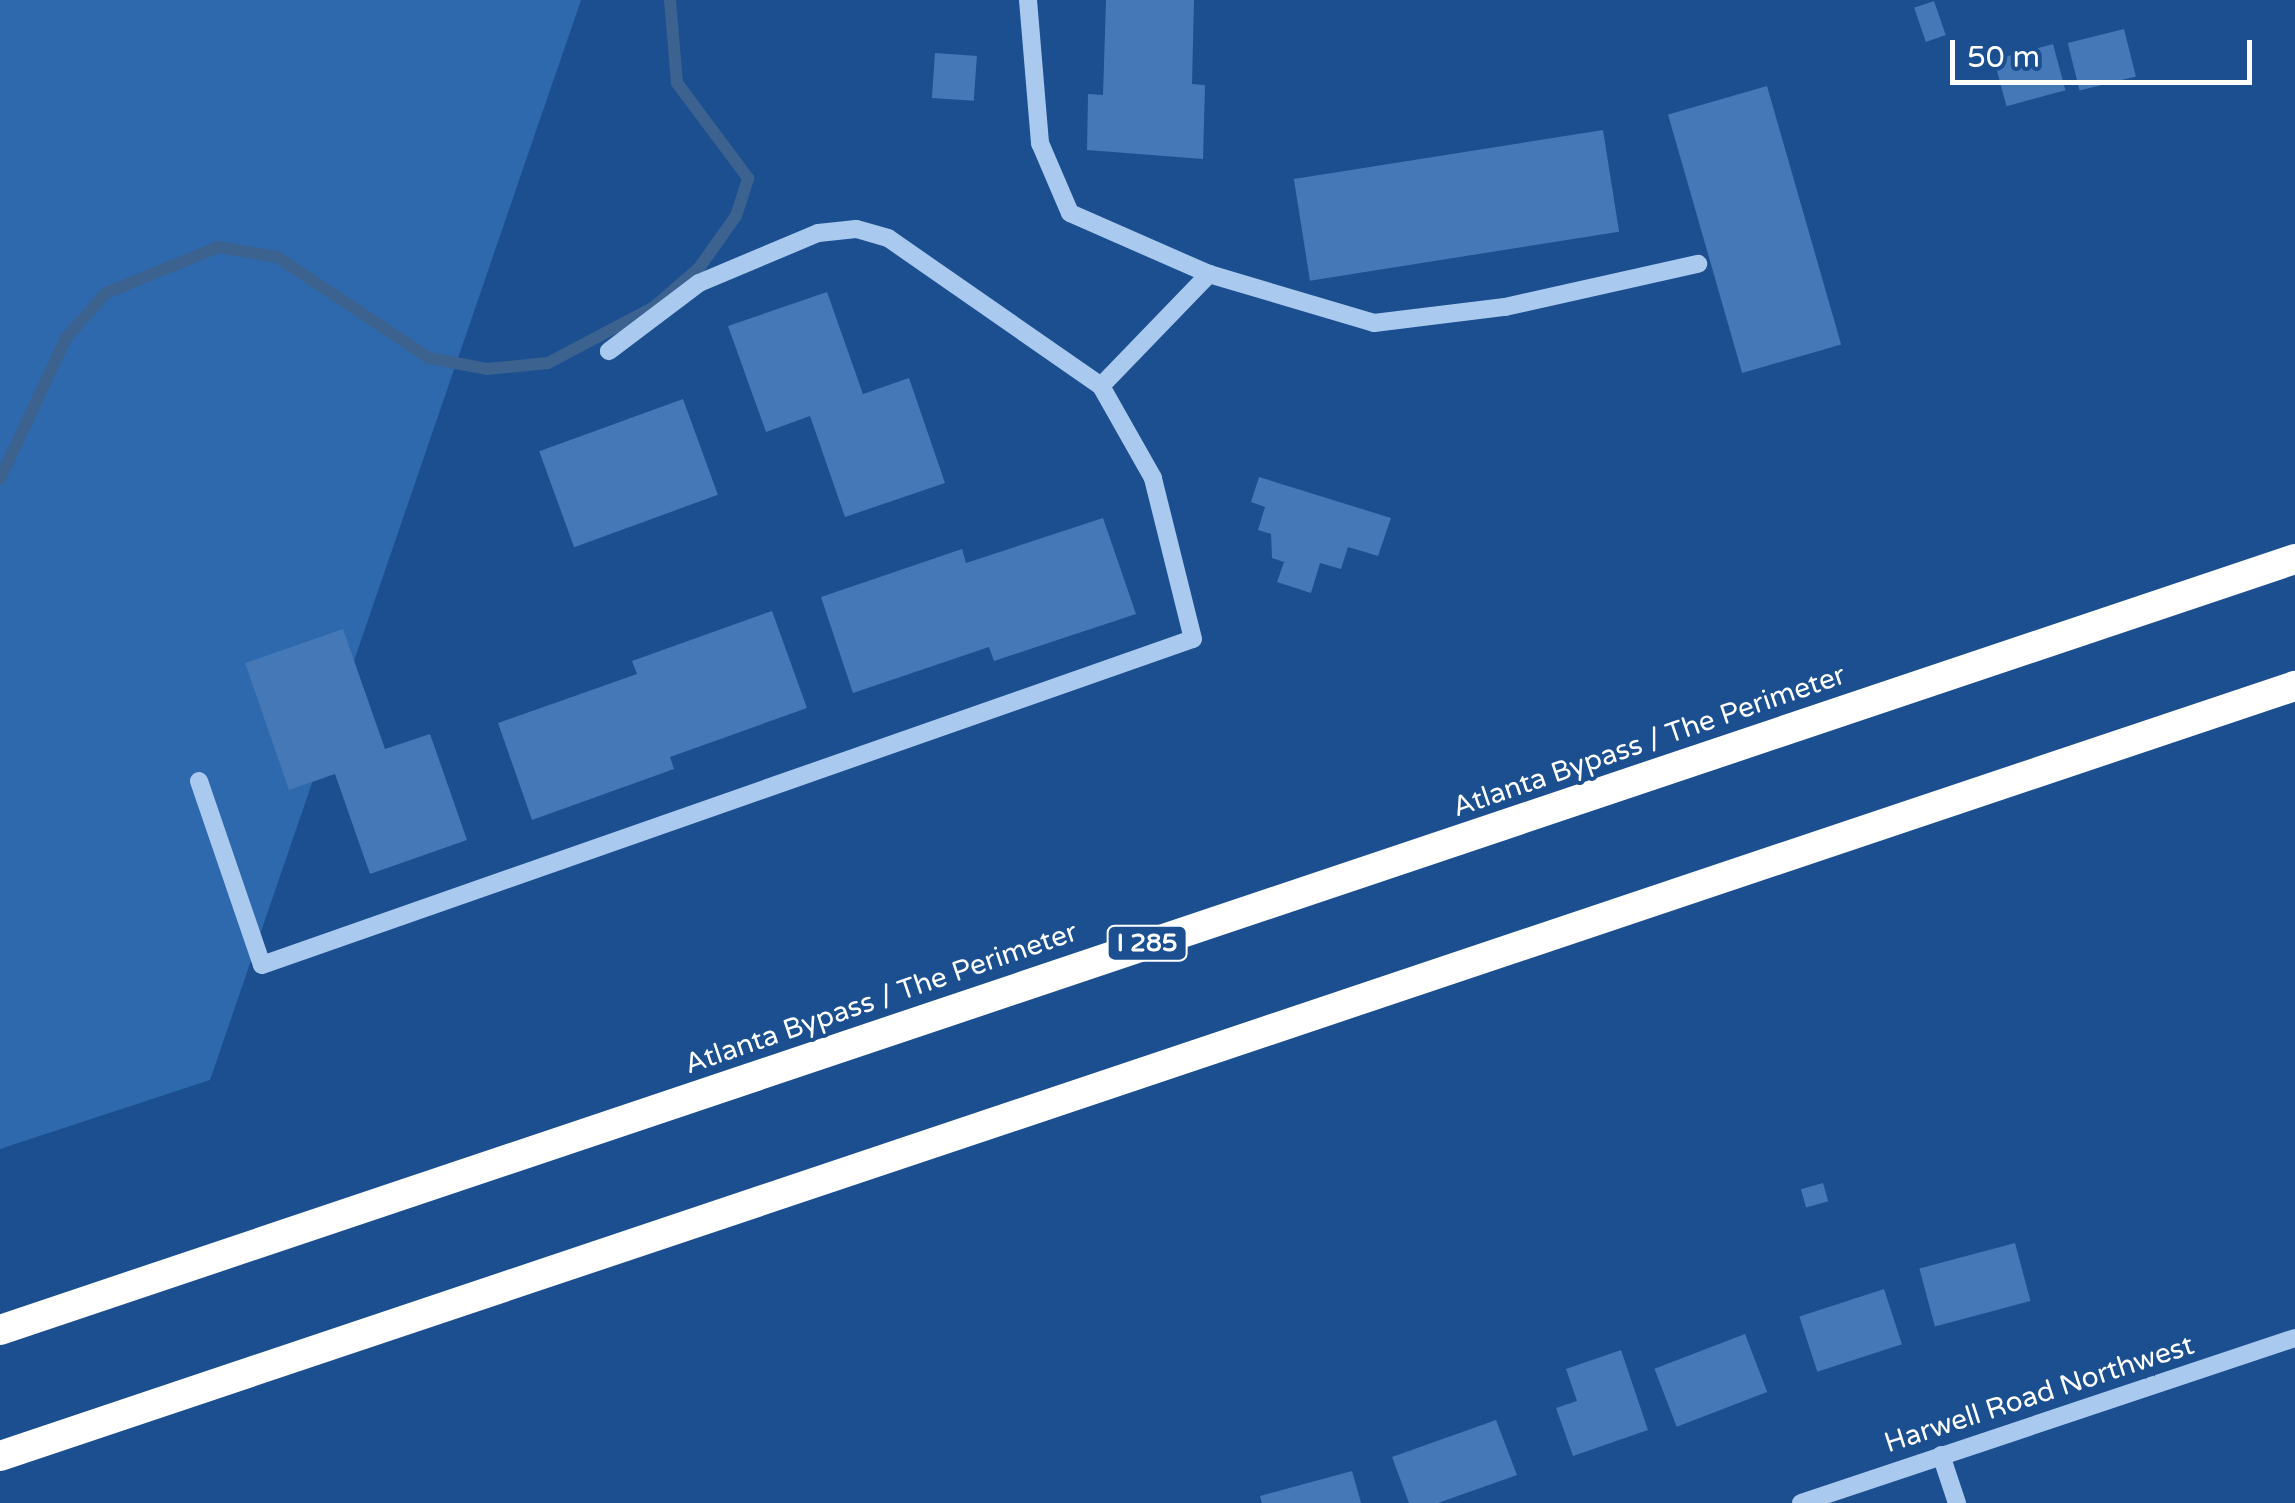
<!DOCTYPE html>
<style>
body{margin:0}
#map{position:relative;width:2295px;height:1503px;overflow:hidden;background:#1b4f8f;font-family:"Varela Round",sans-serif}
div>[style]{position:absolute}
.green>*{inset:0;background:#2e69ad}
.stream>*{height:12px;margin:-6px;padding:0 6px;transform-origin:6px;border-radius:6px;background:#3c6290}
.building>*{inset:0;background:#4478b7;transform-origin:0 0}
.minor>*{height:18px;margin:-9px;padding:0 9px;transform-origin:9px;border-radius:9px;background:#a9c9ee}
.highway>*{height:30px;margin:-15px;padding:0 15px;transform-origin:15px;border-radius:15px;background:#fff}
span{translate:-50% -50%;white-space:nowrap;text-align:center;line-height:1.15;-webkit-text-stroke:8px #1b4f8f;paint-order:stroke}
.shield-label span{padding:2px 8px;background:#1b4f8f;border:2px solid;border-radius:8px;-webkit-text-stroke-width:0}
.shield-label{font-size:25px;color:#fff;font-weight:700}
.street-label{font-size:28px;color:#fff}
.scale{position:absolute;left:1950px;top:40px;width:302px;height:45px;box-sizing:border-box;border:5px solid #fff;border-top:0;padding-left:12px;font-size:30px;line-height:35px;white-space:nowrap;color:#fff;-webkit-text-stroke:8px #1b4f8f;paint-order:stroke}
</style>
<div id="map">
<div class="green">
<div style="clip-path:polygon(0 0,581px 0,210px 1080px,0 1149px)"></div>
</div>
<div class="stream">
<div style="left:0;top:479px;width:156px;rotate:-64.9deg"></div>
<div style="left:66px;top:338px;width:60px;rotate:-48.4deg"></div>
<div style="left:106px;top:293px;width:121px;rotate:-22.3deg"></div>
<div style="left:218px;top:247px;width:60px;rotate:9.6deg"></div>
<div style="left:277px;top:257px;width:182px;rotate:33.6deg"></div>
<div style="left:429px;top:358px;width:59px;rotate:10.7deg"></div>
<div style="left:487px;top:369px;width:61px;rotate:-5.6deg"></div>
<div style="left:548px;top:363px;width:120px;rotate:-27.8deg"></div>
<div style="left:654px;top:307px;width:60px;rotate:-40.9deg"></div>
<div style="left:699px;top:268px;width:64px;rotate:-54.6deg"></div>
<div style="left:736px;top:216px;width:40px;rotate:-72deg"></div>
<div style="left:748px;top:178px;width:119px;rotate:-126.8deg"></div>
<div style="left:677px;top:83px;width:83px;rotate:-94.8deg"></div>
</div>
<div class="building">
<div style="clip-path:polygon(1106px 0,1194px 0,1192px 84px,1205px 85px,1203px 159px,1087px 150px,1088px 94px,1103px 95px)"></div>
<div style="left:1934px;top:1px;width:36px;height:21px;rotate:71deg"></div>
<div style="left:2124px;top:29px;width:49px;height:58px;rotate:76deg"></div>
<div style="left:2053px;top:44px;width:48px;height:61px;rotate:75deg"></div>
<div style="left:935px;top:53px;width:42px;height:45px;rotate:4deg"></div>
<div style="left:1767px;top:86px;width:269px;height:103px;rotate:74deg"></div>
<div style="left:1603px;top:130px;width:103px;height:313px;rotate:81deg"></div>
<div style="clip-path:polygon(827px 292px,863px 394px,909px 378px,945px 483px,845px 517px,810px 416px,766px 432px,728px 326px)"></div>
<div style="left:683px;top:399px;width:102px;height:153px;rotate:70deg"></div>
<div style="clip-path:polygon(1259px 477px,1391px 518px,1378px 556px,1348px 547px,1341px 569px,1320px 563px,1311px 593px,1277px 582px,1284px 562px,1272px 558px,1271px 534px,1258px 530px,1265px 507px,1251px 502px)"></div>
<div style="clip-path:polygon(1103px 518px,1136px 614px,994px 661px,989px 647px,853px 693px,821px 597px,962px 549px,966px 563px)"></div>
<div style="clip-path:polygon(772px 611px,807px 708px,670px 757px,674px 769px,532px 820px,498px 723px,637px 674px,632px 661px)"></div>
<div style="clip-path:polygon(343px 629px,385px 749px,430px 734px,467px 840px,370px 874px,335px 774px,289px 790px,245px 663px)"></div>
<div style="left:1823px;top:1183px;width:19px;height:23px;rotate:74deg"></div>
<div style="left:2015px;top:1243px;width:60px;height:99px;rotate:75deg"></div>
<div style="left:1884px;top:1289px;width:58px;height:89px;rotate:72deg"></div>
<div style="left:1745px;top:1334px;width:62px;height:97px;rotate:69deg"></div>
<div style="clip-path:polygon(1621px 1350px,1648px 1430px,1573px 1456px,1556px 1408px,1577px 1401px,1566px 1369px)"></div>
<div style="clip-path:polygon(1496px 1420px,1517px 1475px,1438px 1503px,1409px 1503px,1392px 1457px)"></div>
<div style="clip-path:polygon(1352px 1471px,1361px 1503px,1262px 1503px,1260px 1496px)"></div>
</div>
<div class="minor">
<div style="left:1028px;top:0;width:144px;rotate:85.2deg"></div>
<div style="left:1040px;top:143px;width:76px;rotate:66.8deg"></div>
<div style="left:1070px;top:213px;width:152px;rotate:23.7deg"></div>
<div style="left:1209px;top:274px;width:172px;rotate:16.5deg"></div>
<div style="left:1374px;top:323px;width:132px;rotate:-7deg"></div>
<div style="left:1505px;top:307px;width:198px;rotate:-12.6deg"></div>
<div style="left:1101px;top:386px;width:156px;rotate:-46deg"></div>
<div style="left:199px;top:781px;width:194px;rotate:71.1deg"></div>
<div style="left:262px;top:965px;width:986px;rotate:-19.3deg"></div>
<div style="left:1193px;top:639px;width:166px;rotate:-104deg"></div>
<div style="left:1153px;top:478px;width:106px;rotate:-119.5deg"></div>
<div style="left:1101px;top:386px;width:259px;rotate:-145.2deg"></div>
<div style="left:888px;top:238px;width:33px;rotate:-164deg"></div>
<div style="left:856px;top:229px;width:38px;rotate:174deg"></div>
<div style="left:818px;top:233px;width:129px;rotate:157.2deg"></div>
<div style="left:699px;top:283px;width:113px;rotate:142.9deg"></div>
<div style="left:1941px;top:1455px;width:51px;rotate:71.6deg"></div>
<div style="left:1801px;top:1503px;width:521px;rotate:-18.47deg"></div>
</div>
<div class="highway">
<div style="left:0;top:1330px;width:2421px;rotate:-18.57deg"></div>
<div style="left:0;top:1456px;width:2421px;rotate:-18.55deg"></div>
</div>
<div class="shield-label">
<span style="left:1147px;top:943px">I 285</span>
</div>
<div class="street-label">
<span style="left:1649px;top:741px;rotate:-19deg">Atlanta Bypass / The Perimeter</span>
<span style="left:881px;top:998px;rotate:-19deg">Atlanta Bypass / The Perimeter</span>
<span style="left:2039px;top:1394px;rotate:-18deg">Harwell Road Northwest</span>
</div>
<div class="scale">50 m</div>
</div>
